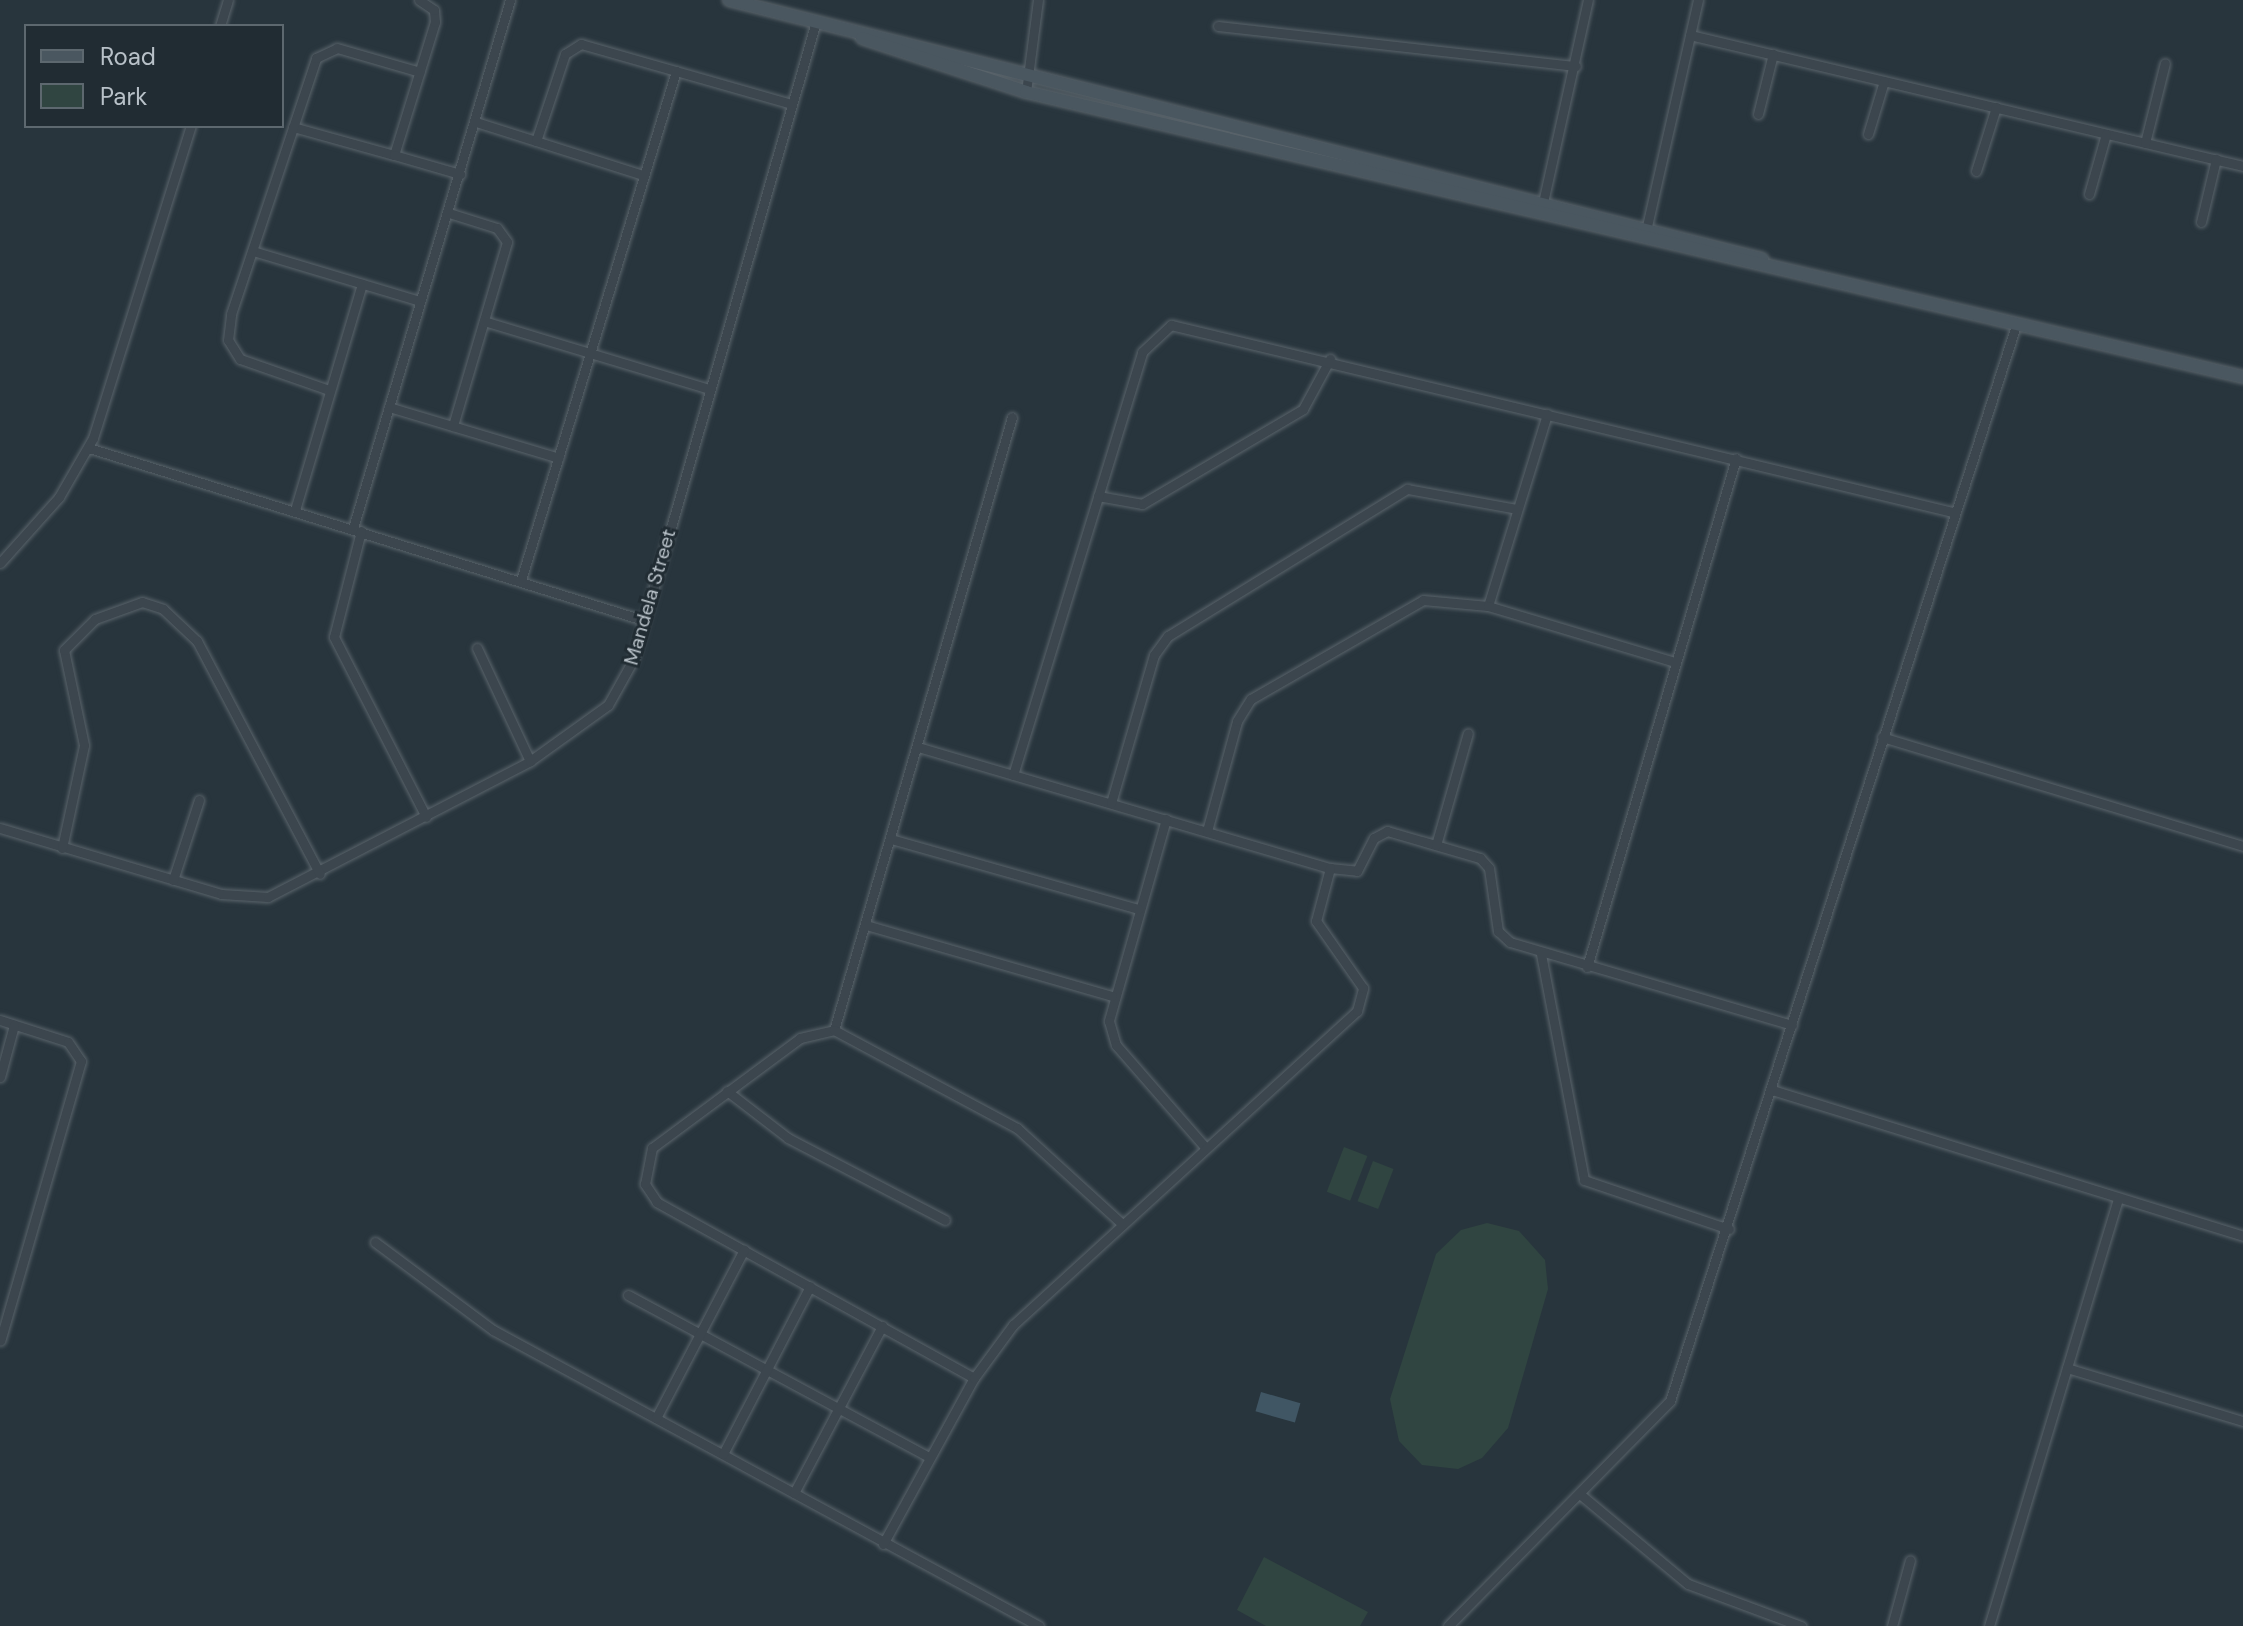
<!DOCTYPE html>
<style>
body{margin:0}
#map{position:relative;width:2243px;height:1626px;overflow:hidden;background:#28353d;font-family:"DM Sans",sans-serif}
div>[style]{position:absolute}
.green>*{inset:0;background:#304541;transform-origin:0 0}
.water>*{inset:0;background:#405664;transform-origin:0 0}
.roads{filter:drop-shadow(0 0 2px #5a646b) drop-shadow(0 0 2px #5a646b)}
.street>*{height:9px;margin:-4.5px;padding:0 4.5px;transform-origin:4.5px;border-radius:4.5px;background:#3c464e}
.secondary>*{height:12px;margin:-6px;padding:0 6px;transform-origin:6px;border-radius:6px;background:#4a5760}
span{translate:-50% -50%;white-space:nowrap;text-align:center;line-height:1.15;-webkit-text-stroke:6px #212c33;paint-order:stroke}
.street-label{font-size:20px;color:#b8c1c8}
.legend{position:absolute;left:24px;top:24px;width:260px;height:104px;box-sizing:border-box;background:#212c33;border:2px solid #5d686f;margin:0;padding:10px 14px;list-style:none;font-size:24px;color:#b8c1c8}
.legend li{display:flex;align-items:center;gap:16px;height:40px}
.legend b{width:40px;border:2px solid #5d686f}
</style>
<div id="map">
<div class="green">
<div style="left:1344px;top:1147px;width:25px;height:48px;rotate:21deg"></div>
<div style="left:1373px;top:1161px;width:22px;height:43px;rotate:21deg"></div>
<div style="clip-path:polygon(1487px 1223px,1519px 1231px,1545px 1260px,1548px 1289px,1508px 1428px,1482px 1458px,1458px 1469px,1422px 1465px,1399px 1441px,1390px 1399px,1436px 1254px,1461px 1230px)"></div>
<div style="clip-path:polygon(1264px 1557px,1368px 1612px,1360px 1626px,1266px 1626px,1237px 1610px)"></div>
</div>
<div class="water">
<div style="left:1261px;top:1392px;width:41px;height:20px;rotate:16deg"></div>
</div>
<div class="roads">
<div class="street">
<div style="left:220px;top:26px;width:27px;rotate:-73deg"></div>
<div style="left:1218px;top:26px;width:360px;rotate:6.4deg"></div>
<div style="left:1690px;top:35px;width:568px;rotate:13.33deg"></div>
<div style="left:1026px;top:92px;width:93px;rotate:-82.6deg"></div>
<div style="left:1758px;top:114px;width:62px;rotate:-76deg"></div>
<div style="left:476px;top:122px;width:175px;rotate:17.6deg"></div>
<div style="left:293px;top:127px;width:105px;rotate:15.5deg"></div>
<div style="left:394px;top:155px;width:139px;rotate:-72.9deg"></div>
<div style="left:435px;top:22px;width:12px;rotate:-95deg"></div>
<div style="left:434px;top:10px;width:18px;rotate:-146deg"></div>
<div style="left:1868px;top:134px;width:55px;rotate:-73.2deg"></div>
<div style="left:536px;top:141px;width:92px;rotate:-71.6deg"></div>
<div style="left:565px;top:54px;width:19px;rotate:-32deg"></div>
<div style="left:581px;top:44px;width:218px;rotate:15.9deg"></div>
<div style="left:2145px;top:143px;width:82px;rotate:-76deg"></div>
<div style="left:394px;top:155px;width:69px;rotate:16.1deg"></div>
<div style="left:1976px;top:171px;width:67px;rotate:-72.6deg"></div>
<div style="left:2089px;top:194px;width:62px;rotate:-74.2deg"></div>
<div style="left:1542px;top:207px;width:212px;rotate:-77.5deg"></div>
<div style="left:449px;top:213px;width:50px;rotate:17.4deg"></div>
<div style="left:497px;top:228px;width:17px;rotate:54deg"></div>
<div style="left:507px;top:242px;width:192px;rotate:106.4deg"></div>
<div style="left:2201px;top:222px;width:65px;rotate:-76.6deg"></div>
<div style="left:1645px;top:235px;width:241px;rotate:-77.3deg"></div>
<div style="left:253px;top:251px;width:174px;rotate:16.7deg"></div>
<div style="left:484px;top:321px;width:235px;rotate:16.8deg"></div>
<div style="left:329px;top:390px;width:94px;rotate:-160.8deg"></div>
<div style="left:240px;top:359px;width:22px;rotate:-122deg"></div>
<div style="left:228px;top:340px;width:26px;rotate:-83deg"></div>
<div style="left:231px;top:314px;width:270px;rotate:-71.6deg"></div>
<div style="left:316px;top:58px;width:23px;rotate:-25deg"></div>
<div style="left:337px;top:48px;width:86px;rotate:16.1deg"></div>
<div style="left:389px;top:407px;width:177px;rotate:16.7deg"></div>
<div style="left:89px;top:448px;width:580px;rotate:17.25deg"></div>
<div style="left:1098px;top:496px;width:45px;rotate:10.3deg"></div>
<div style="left:1142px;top:504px;width:187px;rotate:-30.5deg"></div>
<div style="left:1303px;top:409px;width:57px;rotate:-61.6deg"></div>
<div style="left:295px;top:510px;width:236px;rotate:-73.5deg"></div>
<div style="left:353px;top:528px;width:551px;rotate:-73.44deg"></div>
<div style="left:361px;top:531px;width:109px;rotate:104.3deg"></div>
<div style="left:334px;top:637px;width:202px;rotate:62.9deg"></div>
<div style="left:0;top:563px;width:89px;rotate:-48.2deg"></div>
<div style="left:59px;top:497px;width:68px;rotate:-60deg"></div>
<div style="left:93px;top:438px;width:327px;rotate:-72.6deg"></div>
<div style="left:521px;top:580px;width:532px;rotate:-73.06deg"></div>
<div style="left:1488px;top:606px;width:201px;rotate:-72.9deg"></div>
<div style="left:477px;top:648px;width:125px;rotate:64.9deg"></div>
<div style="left:1882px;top:737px;width:377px;rotate:16.8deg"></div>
<div style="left:918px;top:747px;width:429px;rotate:16.4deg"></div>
<div style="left:1330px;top:868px;width:27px;rotate:6deg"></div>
<div style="left:1357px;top:871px;width:37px;rotate:-63deg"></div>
<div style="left:1374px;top:838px;width:15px;rotate:-28deg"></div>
<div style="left:1387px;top:831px;width:97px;rotate:16.2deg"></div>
<div style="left:1480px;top:858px;width:13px;rotate:48deg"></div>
<div style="left:1489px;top:868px;width:64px;rotate:81.9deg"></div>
<div style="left:1498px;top:931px;width:16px;rotate:43deg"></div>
<div style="left:1510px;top:942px;width:294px;rotate:16.4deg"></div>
<div style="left:1013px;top:775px;width:442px;rotate:-73deg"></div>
<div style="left:1142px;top:352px;width:40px;rotate:-43deg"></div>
<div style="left:1171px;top:325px;width:804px;rotate:13.45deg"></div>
<div style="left:1111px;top:803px;width:154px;rotate:-73.8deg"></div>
<div style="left:1154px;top:655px;width:24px;rotate:-54deg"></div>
<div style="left:1168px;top:636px;width:281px;rotate:-31.6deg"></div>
<div style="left:1407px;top:489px;width:112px;rotate:10.3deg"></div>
<div style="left:1166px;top:819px;width:210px;rotate:105.8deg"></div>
<div style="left:1109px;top:1021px;width:25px;rotate:74deg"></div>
<div style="left:1116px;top:1045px;width:135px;rotate:48.9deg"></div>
<div style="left:0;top:828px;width:231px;rotate:16.6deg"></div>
<div style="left:221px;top:894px;width:47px;rotate:3.7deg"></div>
<div style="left:268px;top:897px;width:295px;rotate:-27.4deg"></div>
<div style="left:530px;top:761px;width:96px;rotate:-35.7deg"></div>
<div style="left:608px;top:705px;width:51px;rotate:-60.9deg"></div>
<div style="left:633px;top:660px;width:661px;rotate:-74.01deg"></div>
<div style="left:1207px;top:831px;width:114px;rotate:-74.7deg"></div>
<div style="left:1237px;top:721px;width:26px;rotate:-58deg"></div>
<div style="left:1251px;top:699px;width:198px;rotate:-29.9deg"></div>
<div style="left:1423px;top:600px;width:65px;rotate:5.3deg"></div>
<div style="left:1488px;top:606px;width:195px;rotate:16.7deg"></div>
<div style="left:891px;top:839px;width:257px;rotate:15.8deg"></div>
<div style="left:1436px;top:845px;width:116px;rotate:-74.1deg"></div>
<div style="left:62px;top:848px;width:105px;rotate:-77.9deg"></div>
<div style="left:84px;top:745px;width:97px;rotate:-101.9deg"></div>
<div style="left:64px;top:650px;width:44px;rotate:-45deg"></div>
<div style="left:95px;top:619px;width:50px;rotate:-19.9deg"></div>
<div style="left:142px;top:602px;width:22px;rotate:18deg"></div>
<div style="left:163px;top:609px;width:47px;rotate:43.3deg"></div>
<div style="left:197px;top:641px;width:263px;rotate:62.2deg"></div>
<div style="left:173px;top:880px;width:84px;rotate:-72deg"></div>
<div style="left:866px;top:925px;width:256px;rotate:16.1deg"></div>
<div style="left:1541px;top:954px;width:230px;rotate:79.2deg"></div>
<div style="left:1584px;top:1180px;width:153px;rotate:18.7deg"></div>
<div style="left:1587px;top:967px;width:530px;rotate:-73.68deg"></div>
<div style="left:0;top:1020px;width:71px;rotate:17.9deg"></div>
<div style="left:68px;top:1042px;width:23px;rotate:56deg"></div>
<div style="left:81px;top:1061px;width:291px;rotate:106.1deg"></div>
<div style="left:834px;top:1030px;width:638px;rotate:-73.81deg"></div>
<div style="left:0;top:1077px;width:54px;rotate:-74.9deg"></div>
<div style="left:1772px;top:1090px;width:493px;rotate:17.2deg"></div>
<div style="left:727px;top:1091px;width:77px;rotate:37.6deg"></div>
<div style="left:788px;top:1138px;width:177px;rotate:27.6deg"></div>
<div style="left:375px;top:1242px;width:147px;rotate:36.7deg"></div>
<div style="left:493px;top:1330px;width:621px;rotate:28.46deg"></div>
<div style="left:628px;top:1295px;width:342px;rotate:28.3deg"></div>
<div style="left:2067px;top:1368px;width:184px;rotate:16.8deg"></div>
<div style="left:974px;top:1378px;width:363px;rotate:-151deg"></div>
<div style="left:657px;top:1202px;width:22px;rotate:-124deg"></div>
<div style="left:645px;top:1184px;width:37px;rotate:-79deg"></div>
<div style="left:652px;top:1148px;width:184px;rotate:-36.6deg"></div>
<div style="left:800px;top:1038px;width:35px;rotate:-13deg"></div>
<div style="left:834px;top:1030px;width:208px;rotate:28.2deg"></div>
<div style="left:1017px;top:1128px;width:142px;rotate:42.4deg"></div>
<div style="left:656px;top:1418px;width:190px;rotate:-62.4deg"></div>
<div style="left:723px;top:1454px;width:189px;rotate:-62.6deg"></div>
<div style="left:794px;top:1493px;width:189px;rotate:-62.2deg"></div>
<div style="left:1581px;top:1495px;width:139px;rotate:39.8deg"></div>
<div style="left:1688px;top:1584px;width:121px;rotate:20.4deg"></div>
<div style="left:883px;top:1544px;width:189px;rotate:-61.3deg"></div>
<div style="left:974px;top:1378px;width:66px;rotate:-53.7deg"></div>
<div style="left:1013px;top:1325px;width:466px;rotate:-42.4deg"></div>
<div style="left:1357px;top:1011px;width:24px;rotate:-75deg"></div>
<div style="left:1363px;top:988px;width:82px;rotate:-125deg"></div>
<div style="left:1316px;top:921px;width:55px;rotate:-75.2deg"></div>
<div style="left:1448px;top:1626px;width:316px;rotate:-45.4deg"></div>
<div style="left:1670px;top:1401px;width:1133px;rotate:-72.17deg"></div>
<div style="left:1892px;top:1626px;width:68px;rotate:-74.7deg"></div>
<div style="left:1989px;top:1626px;width:446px;rotate:-73.2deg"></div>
</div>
<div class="secondary">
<div style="left:729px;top:0;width:1065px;rotate:14.08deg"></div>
<div style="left:862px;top:38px;width:173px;rotate:18.2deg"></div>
<div style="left:1026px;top:92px;width:1250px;rotate:13.18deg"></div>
</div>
</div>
<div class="street-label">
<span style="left:650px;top:597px;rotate:-74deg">Mandela Street</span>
</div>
<ul class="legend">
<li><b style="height:10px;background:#4a5760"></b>Road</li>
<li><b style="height:22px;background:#304541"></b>Park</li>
</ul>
</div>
